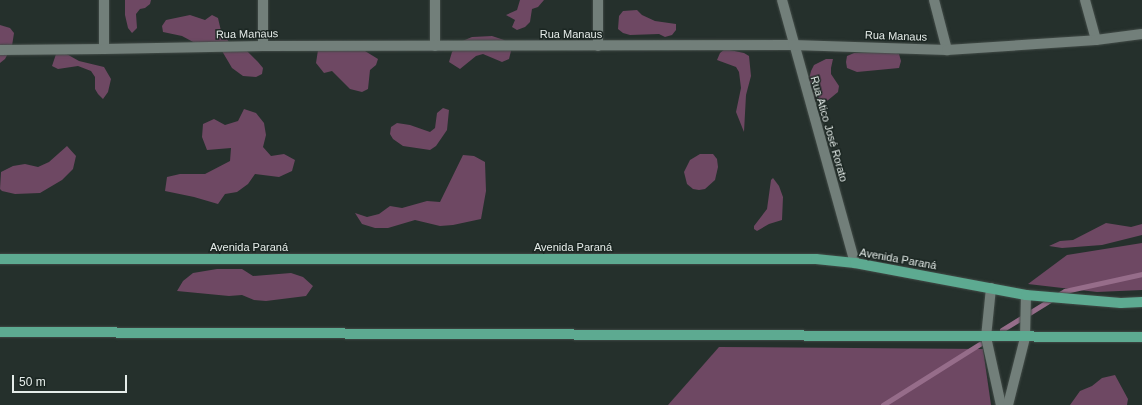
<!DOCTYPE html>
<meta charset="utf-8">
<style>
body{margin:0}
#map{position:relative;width:1142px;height:405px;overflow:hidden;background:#25302c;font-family:Helvetica,sans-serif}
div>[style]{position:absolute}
.forest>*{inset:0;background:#6e4863}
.stream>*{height:4.5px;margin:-2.25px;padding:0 2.25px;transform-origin:2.25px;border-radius:2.25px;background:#966d8a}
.roads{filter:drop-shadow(0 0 1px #424b47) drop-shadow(0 0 1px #424b47)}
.minor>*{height:10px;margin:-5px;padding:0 5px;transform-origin:5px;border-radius:5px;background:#727f7a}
.major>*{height:10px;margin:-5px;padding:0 5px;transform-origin:5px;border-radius:5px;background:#5daa91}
span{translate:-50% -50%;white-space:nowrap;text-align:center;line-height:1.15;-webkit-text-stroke:3px #1b2622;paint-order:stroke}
.street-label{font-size:11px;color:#e5ece9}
.scale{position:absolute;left:12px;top:375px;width:115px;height:18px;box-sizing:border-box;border:2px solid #e5ece9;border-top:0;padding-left:5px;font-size:12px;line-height:14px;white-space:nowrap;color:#e5ece9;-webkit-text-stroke:3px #1b2622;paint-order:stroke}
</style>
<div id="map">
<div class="forest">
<div style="clip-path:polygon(125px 0,151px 0,150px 4px,145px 8px,140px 9px,136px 14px,137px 28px,132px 33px,128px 28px,125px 15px)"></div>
<div style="clip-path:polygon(520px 0,544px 0,538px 7px,532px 9px,530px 22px,525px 27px,517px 30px,512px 27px,515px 20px,506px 15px,517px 10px)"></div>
<div style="clip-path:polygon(637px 10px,642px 15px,655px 21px,676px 24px,676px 30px,672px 35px,665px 37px,659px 34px,630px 35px,623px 33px,618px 29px,619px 16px,623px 11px)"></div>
<div style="clip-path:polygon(190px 15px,205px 20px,212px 15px,218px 18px,221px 31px,229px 42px,246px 50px,258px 62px,263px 68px,262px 74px,256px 77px,243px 76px,232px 68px,222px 51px,195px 43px,182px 36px,163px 32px,162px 26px,166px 20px)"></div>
<div style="clip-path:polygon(0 25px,10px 28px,14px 33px,12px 46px,5px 59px,0 63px)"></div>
<div style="clip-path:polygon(492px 36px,504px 40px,509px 45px,511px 51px,509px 59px,502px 62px,483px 54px,476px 56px,460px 69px,449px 62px,452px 52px,460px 42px,472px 37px)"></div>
<div style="clip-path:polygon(725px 49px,744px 53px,749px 56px,751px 76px,746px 95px,744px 132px,736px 112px,741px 88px,739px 72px,736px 67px,717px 60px,720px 53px)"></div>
<div style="clip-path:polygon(318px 50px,365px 51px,378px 59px,376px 65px,370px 70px,368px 89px,362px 92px,350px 89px,332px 71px,324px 73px,316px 63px)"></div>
<div style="clip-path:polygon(893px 51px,899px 54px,901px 61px,899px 68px,857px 72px,847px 68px,846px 62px,847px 56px,854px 53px)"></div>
<div style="clip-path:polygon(63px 52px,79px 61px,104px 67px,111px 79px,108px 92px,103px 99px,98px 94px,95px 89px,95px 77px,91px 71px,78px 66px,58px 69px,52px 66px,56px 54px)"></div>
<div style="clip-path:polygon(826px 59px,833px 59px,831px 68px,831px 74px,839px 86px,838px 92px,827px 101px,814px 100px,808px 83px,811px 71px,814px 65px)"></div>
<div style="clip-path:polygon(443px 108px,449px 110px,447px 130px,436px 146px,430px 150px,403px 146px,393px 139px,390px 134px,391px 127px,397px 123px,410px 125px,430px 132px,435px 128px,437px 113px)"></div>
<div style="clip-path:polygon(244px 109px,256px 113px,264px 123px,266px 135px,263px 147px,271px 156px,284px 154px,295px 160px,292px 171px,279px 177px,255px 174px,248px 184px,237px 192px,225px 194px,218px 204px,194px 197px,165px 191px,167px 177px,180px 174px,205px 174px,230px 161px,231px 148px,207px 150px,202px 137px,203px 124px,214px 119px,225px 125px,238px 121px)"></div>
<div style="clip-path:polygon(67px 146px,76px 156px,73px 169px,62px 180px,40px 193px,15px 194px,2px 191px,0 189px,1px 172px,13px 166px,25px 164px,38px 167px,49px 162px)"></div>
<div style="clip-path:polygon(700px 154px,713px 154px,717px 159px,718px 167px,715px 180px,705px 189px,699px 190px,693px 189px,687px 184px,684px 172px,690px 160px)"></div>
<div style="clip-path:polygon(463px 155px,474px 156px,485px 162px,486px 191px,481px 219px,453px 225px,440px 226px,415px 220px,388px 228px,375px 228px,362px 224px,355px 213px,367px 217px,379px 214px,390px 206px,402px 208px,427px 201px,440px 202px)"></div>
<div style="clip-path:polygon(773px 178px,779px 186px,783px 197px,782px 220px,769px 224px,757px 231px,754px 229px,754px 226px,767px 209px,771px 180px)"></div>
<div style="clip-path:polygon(1106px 223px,1131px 227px,1142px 224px,1142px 235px,1102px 245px,1062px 248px,1049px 246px,1060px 241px,1073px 240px)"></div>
<div style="clip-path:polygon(1142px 243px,1142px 290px,1097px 292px,1028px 284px,1067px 255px)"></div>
<div style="clip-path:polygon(217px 269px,242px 269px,253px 276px,291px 273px,303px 277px,313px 286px,306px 296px,266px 301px,254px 300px,242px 295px,229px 296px,177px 291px,183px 281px,193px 273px)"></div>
<div style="clip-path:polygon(719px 347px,983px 349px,991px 405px,668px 405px)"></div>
<div style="clip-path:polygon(1115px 375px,1128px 399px,1127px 405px,1070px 405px,1080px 391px,1092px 386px,1102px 378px)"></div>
</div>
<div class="stream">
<div style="left:1058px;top:295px;width:8px;rotate:-30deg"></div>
<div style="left:1065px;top:291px;width:79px;rotate:-12.4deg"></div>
<div style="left:1002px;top:330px;width:59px;rotate:-31.8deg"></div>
<div style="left:883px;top:405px;width:115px;rotate:-32.2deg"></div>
</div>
<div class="roads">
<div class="minor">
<div style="left:782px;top:0;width:273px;rotate:74.5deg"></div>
<div style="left:934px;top:0;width:52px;rotate:75.4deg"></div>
<div style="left:1085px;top:0;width:41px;rotate:74.6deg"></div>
<div style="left:263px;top:46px;width:46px;rotate:-90deg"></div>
<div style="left:435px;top:46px;width:46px;rotate:-90deg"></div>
<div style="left:598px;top:46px;width:46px;rotate:-90deg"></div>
<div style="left:104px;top:49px;width:49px;rotate:-90deg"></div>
<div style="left:0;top:50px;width:104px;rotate:-0.6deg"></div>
<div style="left:104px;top:49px;width:159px;rotate:-1.1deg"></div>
<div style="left:263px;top:46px;width:530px;rotate:-0.11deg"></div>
<div style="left:793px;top:45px;width:154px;rotate:1.9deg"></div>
<div style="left:947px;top:50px;width:149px;rotate:-3.8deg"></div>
<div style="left:1096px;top:40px;width:46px;rotate:-7.4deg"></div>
<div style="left:991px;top:288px;width:49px;rotate:95.8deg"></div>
<div style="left:986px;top:337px;width:70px;rotate:77.6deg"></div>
<div style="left:1008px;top:405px;width:69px;rotate:-75.8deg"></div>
<div style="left:1025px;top:338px;width:43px;rotate:-88.7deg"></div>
</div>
<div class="major">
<div style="left:0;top:259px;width:816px"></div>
<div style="left:816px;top:259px;width:39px;rotate:6deg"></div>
<div style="left:855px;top:263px;width:174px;rotate:10.6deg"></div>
<div style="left:1026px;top:295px;width:95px;rotate:4.8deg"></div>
<div style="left:1121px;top:303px;width:21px;rotate:-3deg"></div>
<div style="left:0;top:332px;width:1142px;rotate:0.25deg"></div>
</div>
</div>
<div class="street-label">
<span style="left:247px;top:34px;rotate:-1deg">Rua Manaus</span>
<span style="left:571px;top:34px">Rua Manaus</span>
<span style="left:896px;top:36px;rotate:2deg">Rua Manaus</span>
<span style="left:829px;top:129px;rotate:74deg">Rua Atico José Rorato</span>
<span style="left:249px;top:247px">Avenida Paraná</span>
<span style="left:573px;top:247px">Avenida Paraná</span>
<span style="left:898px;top:259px;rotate:10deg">Avenida Paraná</span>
</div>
<div class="scale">50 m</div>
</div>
